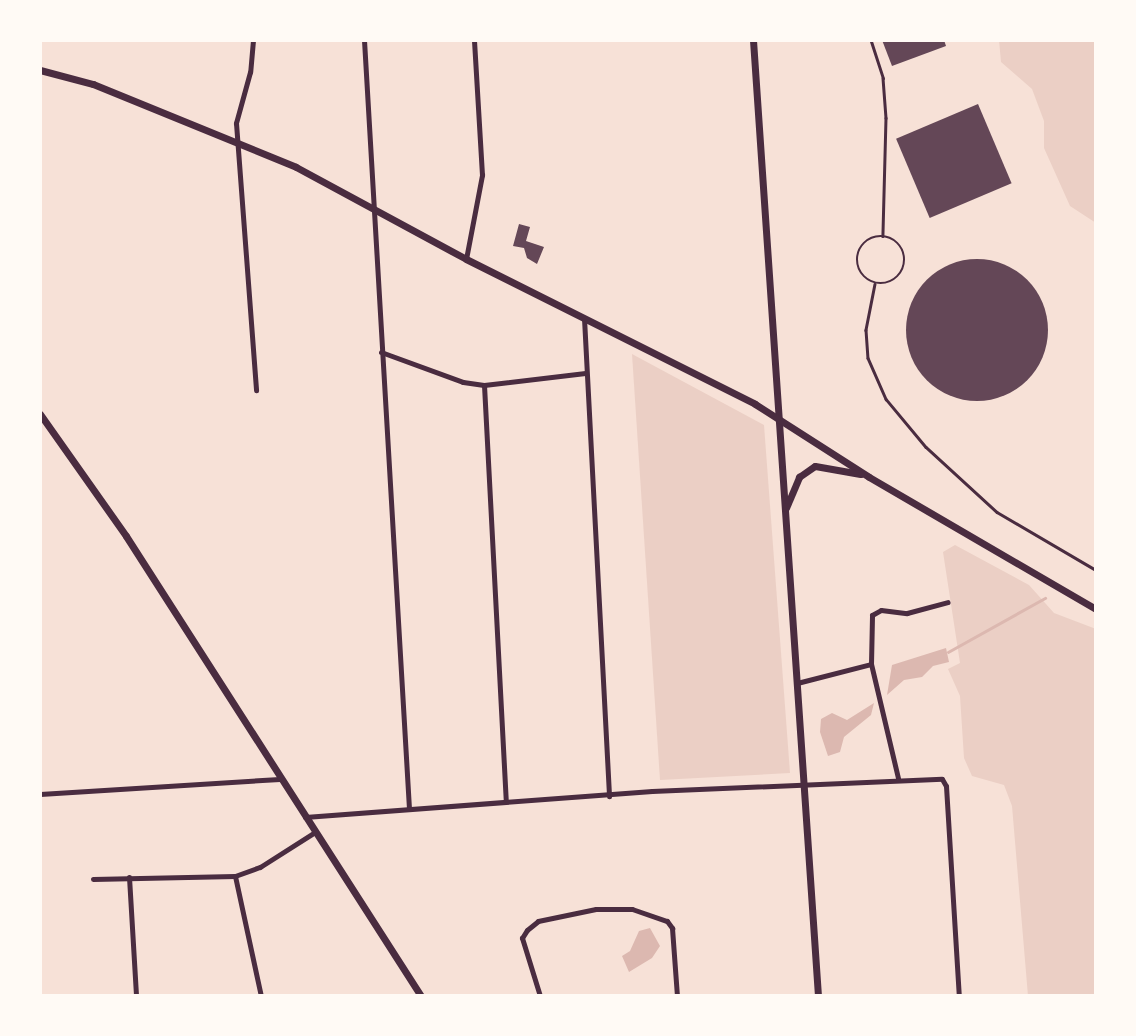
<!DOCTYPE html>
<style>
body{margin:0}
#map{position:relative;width:1136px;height:1036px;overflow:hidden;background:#f7e1d7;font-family:Raleway,sans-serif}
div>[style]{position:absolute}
.green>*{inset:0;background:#ebcfc5}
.water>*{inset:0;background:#dcb8b0}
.stream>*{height:2.5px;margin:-1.25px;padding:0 1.25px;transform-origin:1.25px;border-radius:1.25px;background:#dcb8b0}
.building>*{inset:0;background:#644757;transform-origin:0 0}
.round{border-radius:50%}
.service>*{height:2.5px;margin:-1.25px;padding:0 1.25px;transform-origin:1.25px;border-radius:1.25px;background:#4a2c40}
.service>.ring{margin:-1.25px;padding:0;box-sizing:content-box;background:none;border:2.5px solid #4a2c40;border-radius:50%}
.minor>*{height:5px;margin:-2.5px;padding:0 2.5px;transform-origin:2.5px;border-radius:2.5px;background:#4a2c40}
.tertiary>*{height:7px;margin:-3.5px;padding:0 3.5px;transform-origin:3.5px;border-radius:3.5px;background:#4a2c40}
span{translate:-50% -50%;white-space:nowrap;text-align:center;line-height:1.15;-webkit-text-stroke:7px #fffaf5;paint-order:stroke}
.frame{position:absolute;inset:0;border:42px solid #fffaf5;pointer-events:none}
</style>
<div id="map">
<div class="green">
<div style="clip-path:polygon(999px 40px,1096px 40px,1096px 223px,1070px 206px,1044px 148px,1044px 121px,1032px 89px,1001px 62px)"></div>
<div style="clip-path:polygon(632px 354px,764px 425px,790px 773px,660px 780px)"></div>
<div style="clip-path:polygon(955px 545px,1029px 585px,1054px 613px,1096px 629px,1096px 996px,1028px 996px,1012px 806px,1004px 785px,972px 776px,964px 758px,960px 696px,948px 669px,960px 663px,943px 552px)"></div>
</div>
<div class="water">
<div style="clip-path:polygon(946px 648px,949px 662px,933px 666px,922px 677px,904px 680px,887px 695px,892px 665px)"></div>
<div style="clip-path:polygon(874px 703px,871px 715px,844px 737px,840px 752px,828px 756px,820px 732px,821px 719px,832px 713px,847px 720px)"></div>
<div style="clip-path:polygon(650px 928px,660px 946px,652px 958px,629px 972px,622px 956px,630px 951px,639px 931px)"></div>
</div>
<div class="stream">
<div style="left:948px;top:652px;width:111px;rotate:-29.1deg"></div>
</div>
<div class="building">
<div style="clip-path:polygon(882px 40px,944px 40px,946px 46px,892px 66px)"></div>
<div style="left:978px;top:104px;width:86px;height:89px;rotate:67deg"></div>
<div style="clip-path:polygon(519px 224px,530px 227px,526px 241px,544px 247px,537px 264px,527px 258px,524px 248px,513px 246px)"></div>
<div class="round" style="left:906px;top:259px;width:142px;height:142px"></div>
</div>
<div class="service">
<div style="left:871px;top:40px;width:40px;rotate:72deg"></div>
<div style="left:883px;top:78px;width:40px;rotate:85.7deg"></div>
<div style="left:886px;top:118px;width:118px;rotate:91.5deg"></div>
<div class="ring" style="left:857px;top:236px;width:45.5px;height:45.5px"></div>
<div style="left:875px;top:284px;width:47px;rotate:101.1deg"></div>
<div style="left:866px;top:330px;width:28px;rotate:86deg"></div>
<div style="left:868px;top:358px;width:45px;rotate:66.3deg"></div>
<div style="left:886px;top:399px;width:62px;rotate:50.2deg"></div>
<div style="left:926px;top:447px;width:96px;rotate:42.5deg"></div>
<div style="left:997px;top:512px;width:115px;rotate:30.4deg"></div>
</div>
<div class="minor">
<div style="left:253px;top:40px;width:32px;rotate:95deg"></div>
<div style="left:250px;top:72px;width:53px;rotate:105.4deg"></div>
<div style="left:236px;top:123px;width:268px;rotate:85.7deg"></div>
<div style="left:364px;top:40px;width:769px;rotate:86.65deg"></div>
<div style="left:466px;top:259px;width:86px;rotate:-79.2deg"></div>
<div style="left:482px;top:175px;width:135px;rotate:-93.4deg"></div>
<div style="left:584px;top:318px;width:479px;rotate:87deg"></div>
<div style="left:381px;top:352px;width:87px;rotate:20.1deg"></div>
<div style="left:463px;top:382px;width:21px;rotate:8deg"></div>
<div style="left:484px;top:385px;width:102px;rotate:-6.8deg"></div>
<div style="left:484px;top:385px;width:417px;rotate:87deg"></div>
<div style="left:797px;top:683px;width:76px;rotate:-14.4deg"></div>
<div style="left:898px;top:778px;width:117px;rotate:-103.3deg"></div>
<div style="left:871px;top:664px;width:49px;rotate:-88.8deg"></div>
<div style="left:872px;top:615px;width:10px;rotate:-29deg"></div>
<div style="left:881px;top:610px;width:26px;rotate:7deg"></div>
<div style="left:907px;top:613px;width:42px;rotate:-15deg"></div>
<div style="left:40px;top:794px;width:240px;rotate:-3.6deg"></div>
<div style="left:305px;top:817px;width:348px;rotate:-4.3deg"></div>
<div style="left:652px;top:791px;width:290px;rotate:-2.4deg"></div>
<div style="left:942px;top:779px;width:8px;rotate:60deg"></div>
<div style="left:946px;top:786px;width:210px;rotate:86.5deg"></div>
<div style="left:235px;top:876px;width:123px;rotate:77.8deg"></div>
<div style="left:129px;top:877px;width:119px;rotate:86.6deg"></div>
<div style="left:93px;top:879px;width:142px;rotate:-1.2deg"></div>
<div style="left:235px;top:876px;width:27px;rotate:-20deg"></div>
<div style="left:260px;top:867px;width:65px;rotate:-32.5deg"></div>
<div style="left:540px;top:996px;width:61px;rotate:-107.2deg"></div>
<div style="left:522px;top:938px;width:9px;rotate:-58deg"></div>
<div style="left:527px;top:930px;width:14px;rotate:-39deg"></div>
<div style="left:538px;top:921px;width:59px;rotate:-11.7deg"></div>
<div style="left:596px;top:909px;width:36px"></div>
<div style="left:632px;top:909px;width:37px;rotate:19deg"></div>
<div style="left:667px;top:921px;width:9px;rotate:54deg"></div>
<div style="left:672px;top:928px;width:68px;rotate:85.8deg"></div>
</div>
<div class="tertiary">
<div style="left:753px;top:40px;width:958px;rotate:86.11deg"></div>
<div style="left:40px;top:70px;width:55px;rotate:14.8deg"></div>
<div style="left:93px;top:84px;width:219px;rotate:22.2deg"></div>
<div style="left:296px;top:167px;width:193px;rotate:28.4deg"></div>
<div style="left:466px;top:259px;width:323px;rotate:26.6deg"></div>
<div style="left:755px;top:404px;width:135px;rotate:32.6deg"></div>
<div style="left:869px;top:477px;width:263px;rotate:30.2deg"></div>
<div style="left:40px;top:414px;width:149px;rotate:54.8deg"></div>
<div style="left:126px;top:536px;width:546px;rotate:57.33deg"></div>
<div style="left:786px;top:508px;width:34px;rotate:-67deg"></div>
<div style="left:799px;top:477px;width:19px;rotate:-35deg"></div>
<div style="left:815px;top:466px;width:46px;rotate:10.1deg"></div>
</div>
<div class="frame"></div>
</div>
